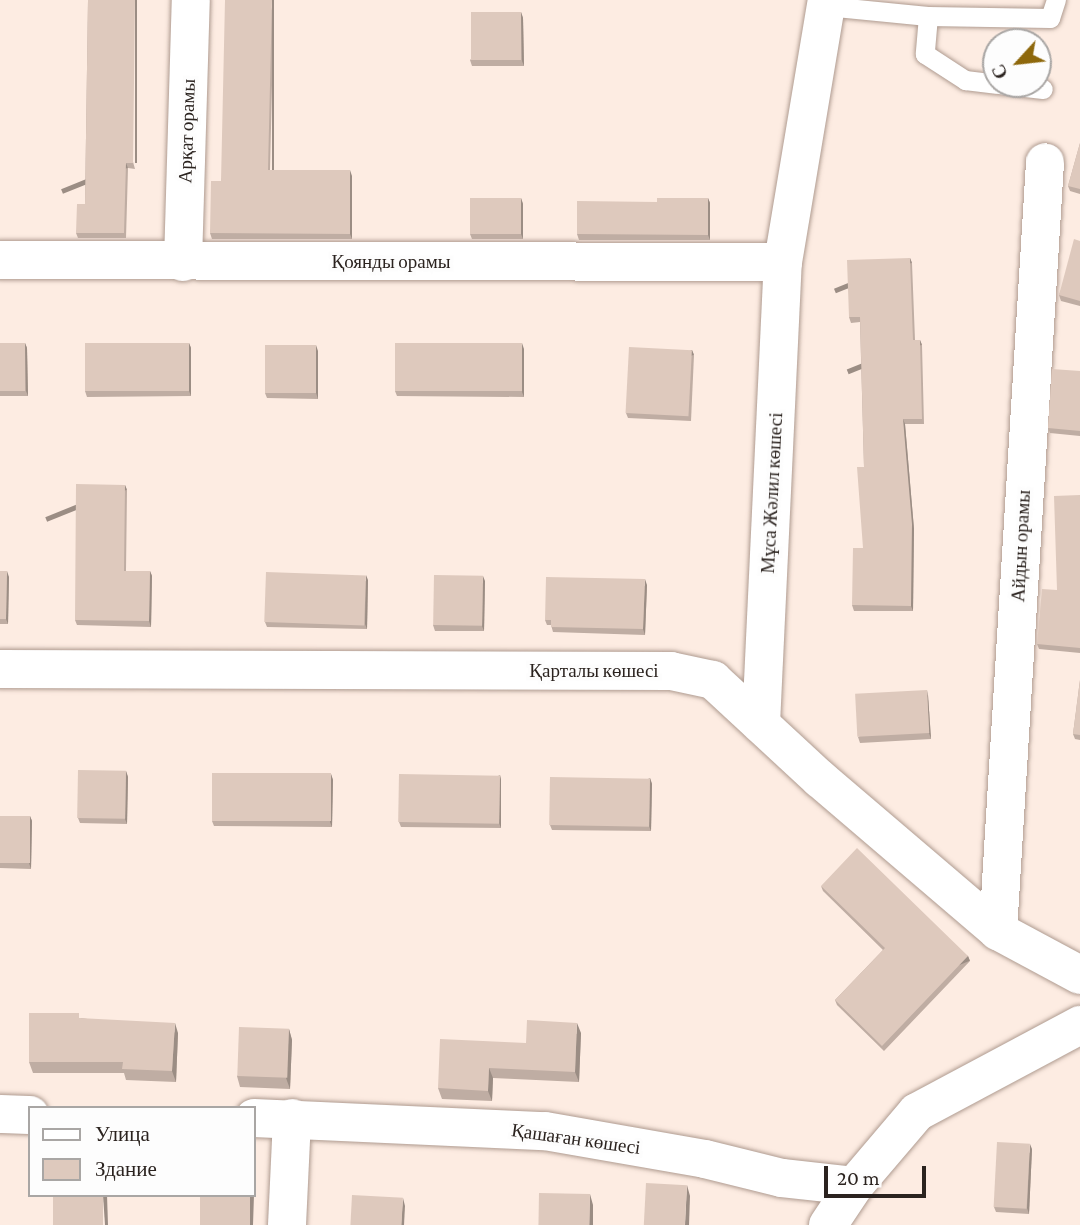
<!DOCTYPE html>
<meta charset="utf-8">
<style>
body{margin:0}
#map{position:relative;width:1080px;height:1225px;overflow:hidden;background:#fdece2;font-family:"Crimson Pro",serif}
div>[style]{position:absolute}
.roads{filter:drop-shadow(0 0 2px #af9b90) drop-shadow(0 0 2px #af9b90)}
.service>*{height:19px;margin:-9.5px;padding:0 9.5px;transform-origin:9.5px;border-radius:9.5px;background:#fff}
.minor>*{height:38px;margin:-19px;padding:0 19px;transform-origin:19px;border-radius:19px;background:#fff}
.tertiary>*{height:38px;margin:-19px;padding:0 19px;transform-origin:19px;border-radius:19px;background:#fff}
.wall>*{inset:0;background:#bfada3}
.shaded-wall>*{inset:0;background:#9b8d84;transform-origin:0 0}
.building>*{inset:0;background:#dec9bd;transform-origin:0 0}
span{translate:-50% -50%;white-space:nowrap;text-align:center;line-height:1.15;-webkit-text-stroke:7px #fdfdfd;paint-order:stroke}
.street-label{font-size:19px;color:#2b231f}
.legend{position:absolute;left:28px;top:1106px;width:228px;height:91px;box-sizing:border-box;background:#fdfdfd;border:2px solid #a9a6a4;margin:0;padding:9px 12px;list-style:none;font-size:21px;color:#2b231f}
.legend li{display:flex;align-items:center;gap:14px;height:35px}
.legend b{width:35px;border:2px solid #a9a6a4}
.north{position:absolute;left:982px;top:28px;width:70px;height:70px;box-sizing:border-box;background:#fdfdfd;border:2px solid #a9a6a4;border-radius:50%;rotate:243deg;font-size:19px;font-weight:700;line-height:28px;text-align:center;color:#2b231f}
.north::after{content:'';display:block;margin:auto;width:24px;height:32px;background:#8e680c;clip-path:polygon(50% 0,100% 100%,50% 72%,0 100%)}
.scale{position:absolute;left:824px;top:1166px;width:102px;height:32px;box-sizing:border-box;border:4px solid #2b231f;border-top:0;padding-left:9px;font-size:21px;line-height:24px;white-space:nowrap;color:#2b231f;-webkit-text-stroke:5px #fdfdfd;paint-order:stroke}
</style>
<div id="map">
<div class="roads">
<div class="service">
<div style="left:826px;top:6px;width:102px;rotate:5.6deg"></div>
<div style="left:928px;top:16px;width:122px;rotate:0.9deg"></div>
<div style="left:1050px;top:18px;width:19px;rotate:-72deg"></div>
<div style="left:928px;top:16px;width:38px;rotate:95deg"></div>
<div style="left:925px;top:54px;width:48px;rotate:33deg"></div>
<div style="left:965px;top:80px;width:31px;rotate:7deg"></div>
<div style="left:999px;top:84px;width:44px;rotate:6.5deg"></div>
</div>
<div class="minor">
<div style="left:0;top:260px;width:783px;rotate:0.15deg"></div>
<div style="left:183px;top:262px;width:262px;rotate:-88.3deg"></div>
<div style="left:761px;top:724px;width:463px;rotate:-87.3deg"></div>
<div style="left:783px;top:262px;width:266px;rotate:-80.5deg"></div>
<div style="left:998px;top:931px;width:770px;rotate:-86.5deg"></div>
<div style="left:0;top:1114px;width:30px;rotate:2deg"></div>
<div style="left:254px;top:1118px;width:291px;rotate:2.6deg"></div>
<div style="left:545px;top:1131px;width:162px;rotate:9.9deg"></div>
<div style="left:705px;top:1159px;width:79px;rotate:13.9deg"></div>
<div style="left:782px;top:1178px;width:72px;rotate:6.3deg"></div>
<div style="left:287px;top:1225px;width:107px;rotate:-87.3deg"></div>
</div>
<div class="tertiary">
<div style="left:0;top:669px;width:671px;rotate:0.17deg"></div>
<div style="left:671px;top:671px;width:43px;rotate:12.1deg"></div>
<div style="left:713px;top:680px;width:146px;rotate:42.8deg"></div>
<div style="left:820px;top:779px;width:234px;rotate:40.5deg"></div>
<div style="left:998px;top:931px;width:93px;rotate:28.2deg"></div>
<div style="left:828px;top:1225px;width:47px;rotate:-56.3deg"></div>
<div style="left:854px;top:1186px;width:97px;rotate:-49.6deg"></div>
<div style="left:917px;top:1112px;width:185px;rotate:-28.1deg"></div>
</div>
</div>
<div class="wall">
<div style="clip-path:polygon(88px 0,135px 169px,128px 168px,126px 238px,78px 238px,76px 233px,85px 204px)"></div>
<div style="clip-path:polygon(274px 0,270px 170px,352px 176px,352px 239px,212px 239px,210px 233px,221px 181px)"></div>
<div style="clip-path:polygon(521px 12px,523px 18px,524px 66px,472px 66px,470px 60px)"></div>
<div style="clip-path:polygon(1080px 143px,1080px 194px,1070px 191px,1068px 186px)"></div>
<div style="clip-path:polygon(521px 198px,523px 204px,523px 239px,472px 239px,470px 234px)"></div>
<div style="clip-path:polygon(708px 198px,710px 203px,710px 240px,579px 240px,577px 234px,657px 202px)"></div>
<div style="clip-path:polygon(1080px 241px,1080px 306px,1061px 301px,1059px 295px)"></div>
<div style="clip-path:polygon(910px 258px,912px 263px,915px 340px,920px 340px,922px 345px,924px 424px,905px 424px,914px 529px,913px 611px,854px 611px,852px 605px,863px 548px,864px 467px,860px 322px,851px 323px,849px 317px)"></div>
<div style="clip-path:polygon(0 343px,25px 343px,27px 348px,28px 396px,0 396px)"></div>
<div style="clip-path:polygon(189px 343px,191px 348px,191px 396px,87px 397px,85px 391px)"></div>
<div style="clip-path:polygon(524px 349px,524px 397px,397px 396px,395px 391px)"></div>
<div style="clip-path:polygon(692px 350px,694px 355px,691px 421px,628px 418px,626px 413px)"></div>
<div style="clip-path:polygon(318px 351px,318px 399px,267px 398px,265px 393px)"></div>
<div style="clip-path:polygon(1080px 371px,1080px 436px,1050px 433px,1048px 428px)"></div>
<div style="clip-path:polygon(125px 485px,127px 490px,126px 571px,150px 571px,152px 576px,151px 627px,77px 625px,75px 620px)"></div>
<div style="clip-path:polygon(1080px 495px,1080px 653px,1039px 649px,1037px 644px,1057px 590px)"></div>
<div style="clip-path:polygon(0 571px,9px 577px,8px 624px,0 624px)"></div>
<div style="clip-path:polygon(368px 580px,367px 629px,267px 627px,265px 622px)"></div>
<div style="clip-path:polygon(485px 581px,484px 631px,435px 631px,433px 625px)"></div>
<div style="clip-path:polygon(647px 585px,645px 635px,553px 632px,551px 625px,547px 625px,545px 620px)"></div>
<div style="clip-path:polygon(1080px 680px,1080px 740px,1075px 739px,1073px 734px)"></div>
<div style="clip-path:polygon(928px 695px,931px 739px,860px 743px,858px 737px)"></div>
<div style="clip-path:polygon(126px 771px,128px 777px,127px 824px,80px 823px,78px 818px)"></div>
<div style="clip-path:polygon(331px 774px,333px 780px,332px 827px,214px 826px,212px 821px)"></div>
<div style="clip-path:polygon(500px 775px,501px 780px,501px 828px,401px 827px,399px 822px)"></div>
<div style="clip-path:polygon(650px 778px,652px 784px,651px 831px,552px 830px,550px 825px)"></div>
<div style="clip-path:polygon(0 816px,30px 816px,32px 821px,31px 869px,0 868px)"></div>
<div style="clip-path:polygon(821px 886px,968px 956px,970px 961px,884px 1051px,837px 1005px,835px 1000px,883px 950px,823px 891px)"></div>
<div style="clip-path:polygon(81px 1018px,178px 1033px,176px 1082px,126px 1080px,124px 1073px,33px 1073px,29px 1062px)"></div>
<div style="clip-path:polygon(289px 1029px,292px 1040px,290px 1089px,240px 1087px,237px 1076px)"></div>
<div style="clip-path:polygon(581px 1033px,579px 1082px,493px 1078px,492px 1101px,442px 1099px,438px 1088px,526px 1043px)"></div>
<div style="clip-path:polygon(1032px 1149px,1029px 1214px,996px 1212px,994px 1207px)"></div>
</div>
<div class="shaded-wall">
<div style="left:135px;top:0;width:2px;height:163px"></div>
<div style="left:272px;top:0;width:2px;height:170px"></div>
<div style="clip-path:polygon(521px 12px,523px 18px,524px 66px,522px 61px)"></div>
<div style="left:126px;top:163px;width:5px;height:70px;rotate:68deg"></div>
<div style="clip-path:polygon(350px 170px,352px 176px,352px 239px,350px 234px)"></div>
<div style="clip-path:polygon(521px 198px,523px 204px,523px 239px,521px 234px)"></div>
<div style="clip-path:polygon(708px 198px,710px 203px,710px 240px,708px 235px)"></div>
<div style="left:910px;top:258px;width:5px;height:82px;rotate:68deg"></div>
<div style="left:920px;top:340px;width:5px;height:79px;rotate:68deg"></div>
<div style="clip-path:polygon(25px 343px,27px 348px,28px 396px,26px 391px)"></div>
<div style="clip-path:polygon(189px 343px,191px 348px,191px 396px,189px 391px)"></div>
<div style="clip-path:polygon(522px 343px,524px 349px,524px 397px,522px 392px)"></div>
<div style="clip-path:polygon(316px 345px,318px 351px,318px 399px,316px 393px)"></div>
<div style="left:692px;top:350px;width:5px;height:66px;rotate:68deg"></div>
<div style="clip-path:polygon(903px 419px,905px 424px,914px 529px,913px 611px,911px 606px)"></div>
<div style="left:125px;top:485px;width:5px;height:86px;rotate:68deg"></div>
<div style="clip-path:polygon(7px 571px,9px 577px,8px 624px,6px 619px)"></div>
<div style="clip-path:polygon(150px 571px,152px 576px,151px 627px,149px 621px)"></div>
<div style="clip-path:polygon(366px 575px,368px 580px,367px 629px,365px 624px)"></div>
<div style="clip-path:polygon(483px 576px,485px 581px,484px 631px,482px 626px)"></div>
<div style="clip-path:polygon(645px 579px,647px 585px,645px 635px,643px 629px)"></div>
<div style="clip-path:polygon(927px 690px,928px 695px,931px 739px,929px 733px)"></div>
<div style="clip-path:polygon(126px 771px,128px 777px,127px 824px,125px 819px)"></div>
<div style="clip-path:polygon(331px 774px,333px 780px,332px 827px,330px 822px)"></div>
<div style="clip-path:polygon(500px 775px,501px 780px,501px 828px,499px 823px)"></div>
<div style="clip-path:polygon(650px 778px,652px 784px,651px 831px,649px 826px)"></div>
<div style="clip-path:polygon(30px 816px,32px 821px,31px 869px,29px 863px)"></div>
<div style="left:968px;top:956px;width:5px;height:124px;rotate:68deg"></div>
<div style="clip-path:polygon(175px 1023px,178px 1033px,176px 1082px,172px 1071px)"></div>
<div style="clip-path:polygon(577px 1023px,581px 1033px,579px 1082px,575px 1072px)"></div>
<div style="clip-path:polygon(289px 1029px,292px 1040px,290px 1089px,286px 1078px)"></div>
<div style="clip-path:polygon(489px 1068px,493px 1078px,492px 1101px,488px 1091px)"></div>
<div style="clip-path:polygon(1030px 1144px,1032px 1149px,1029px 1214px,1027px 1208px)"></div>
<div style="clip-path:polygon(687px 1185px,690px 1196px,689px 1225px,685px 1225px)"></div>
<div style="clip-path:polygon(254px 1193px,254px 1195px,253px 1225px,248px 1225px,250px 1195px,254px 1195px)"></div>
<div style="clip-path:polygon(590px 1194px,593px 1205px,593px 1225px,589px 1225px)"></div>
<div style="clip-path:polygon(103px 1195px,107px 1195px,108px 1225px,105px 1225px)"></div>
<div style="clip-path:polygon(403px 1198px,405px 1206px,404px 1225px,401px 1225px)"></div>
</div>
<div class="building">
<div style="clip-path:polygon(88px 0,135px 0,133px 163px,126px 163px,124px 233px,76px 233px,77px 204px,85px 204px)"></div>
<div style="clip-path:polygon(225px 0,272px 0,268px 170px,350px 170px,350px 234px,210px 233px,211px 181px,221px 181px)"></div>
<div style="left:471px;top:12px;width:50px;height:48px"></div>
<div style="clip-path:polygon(1080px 143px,1080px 189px,1068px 186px)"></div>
<div style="left:521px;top:198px;width:36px;height:51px;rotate:90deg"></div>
<div style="clip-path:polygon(657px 198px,708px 198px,708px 235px,577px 234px,577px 201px,657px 202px)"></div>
<div style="clip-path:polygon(1074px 239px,1080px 241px,1080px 301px,1059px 295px)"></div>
<div style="clip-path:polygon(910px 258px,913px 340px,920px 340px,922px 419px,903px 419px,912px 524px,911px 606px,852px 605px,853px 548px,863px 548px,857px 467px,864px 467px,860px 317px,849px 317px,847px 260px)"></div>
<div style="left:0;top:343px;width:25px;height:48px"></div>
<div style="left:85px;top:343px;width:104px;height:48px"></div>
<div style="left:395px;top:343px;width:127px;height:48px"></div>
<div style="left:265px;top:345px;width:51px;height:48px"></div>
<div style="left:629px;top:347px;width:63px;height:66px;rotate:3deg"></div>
<div style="clip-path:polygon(1052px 369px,1080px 371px,1080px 431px,1048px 428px)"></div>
<div style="clip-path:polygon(76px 484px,125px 485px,124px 571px,150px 571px,149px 621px,75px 620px)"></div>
<div style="clip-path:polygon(1080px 495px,1080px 648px,1037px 644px,1042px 589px,1057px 590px,1054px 496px)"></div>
<div style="clip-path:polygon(0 571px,7px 571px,6px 619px,0 619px)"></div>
<div style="left:266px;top:572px;width:100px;height:50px;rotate:2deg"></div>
<div style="left:434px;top:575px;width:49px;height:50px;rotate:1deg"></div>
<div style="clip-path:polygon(546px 577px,645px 579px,643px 629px,551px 627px,551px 620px,545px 620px)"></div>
<div style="clip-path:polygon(1080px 680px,1080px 735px,1073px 734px)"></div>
<div style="left:927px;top:690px;width:43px;height:72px;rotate:87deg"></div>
<div style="left:78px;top:770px;width:48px;height:48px;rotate:1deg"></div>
<div style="left:212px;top:773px;width:119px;height:48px"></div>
<div style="left:399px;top:774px;width:101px;height:48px;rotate:1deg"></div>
<div style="left:550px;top:777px;width:100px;height:48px;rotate:1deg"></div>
<div style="left:0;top:816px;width:30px;height:47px"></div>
<div style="clip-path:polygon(857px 848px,968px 956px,882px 1046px,835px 1000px,885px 948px,821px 886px)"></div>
<div style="clip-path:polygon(29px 1013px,79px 1013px,79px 1018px,175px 1023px,172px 1071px,122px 1069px,123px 1062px,29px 1062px)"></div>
<div style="clip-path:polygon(527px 1020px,577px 1023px,575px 1072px,489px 1068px,488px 1091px,438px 1088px,440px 1039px,526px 1043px)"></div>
<div style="left:239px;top:1027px;width:50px;height:49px;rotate:2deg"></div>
<div style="left:997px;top:1142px;width:33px;height:65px;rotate:3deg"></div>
<div style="left:646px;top:1183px;width:41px;height:42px;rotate:3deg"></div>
<div style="left:539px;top:1193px;width:51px;height:32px;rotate:1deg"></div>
<div style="left:53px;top:1195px;width:50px;height:30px"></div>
<div style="left:200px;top:1195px;width:50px;height:30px"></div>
<div style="left:352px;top:1195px;width:51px;height:30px;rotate:3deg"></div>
</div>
<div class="street-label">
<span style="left:187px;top:131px;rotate:-88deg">Арқат орамы</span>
<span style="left:391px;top:262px">Қоянды орамы</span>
<span style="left:772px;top:493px;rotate:-87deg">Мұса Жәлил көшесі</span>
<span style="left:1021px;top:546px;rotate:-87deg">Айдын орамы</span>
<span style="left:594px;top:671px">Қарталы көшесі</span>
<span style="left:576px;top:1139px;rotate:8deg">Қашаған көшесі</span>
</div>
<ul class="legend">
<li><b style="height:9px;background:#fff"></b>Улица</li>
<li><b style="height:19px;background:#dec9bd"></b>Здание</li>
</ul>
<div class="north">С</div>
<div class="scale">20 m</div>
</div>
